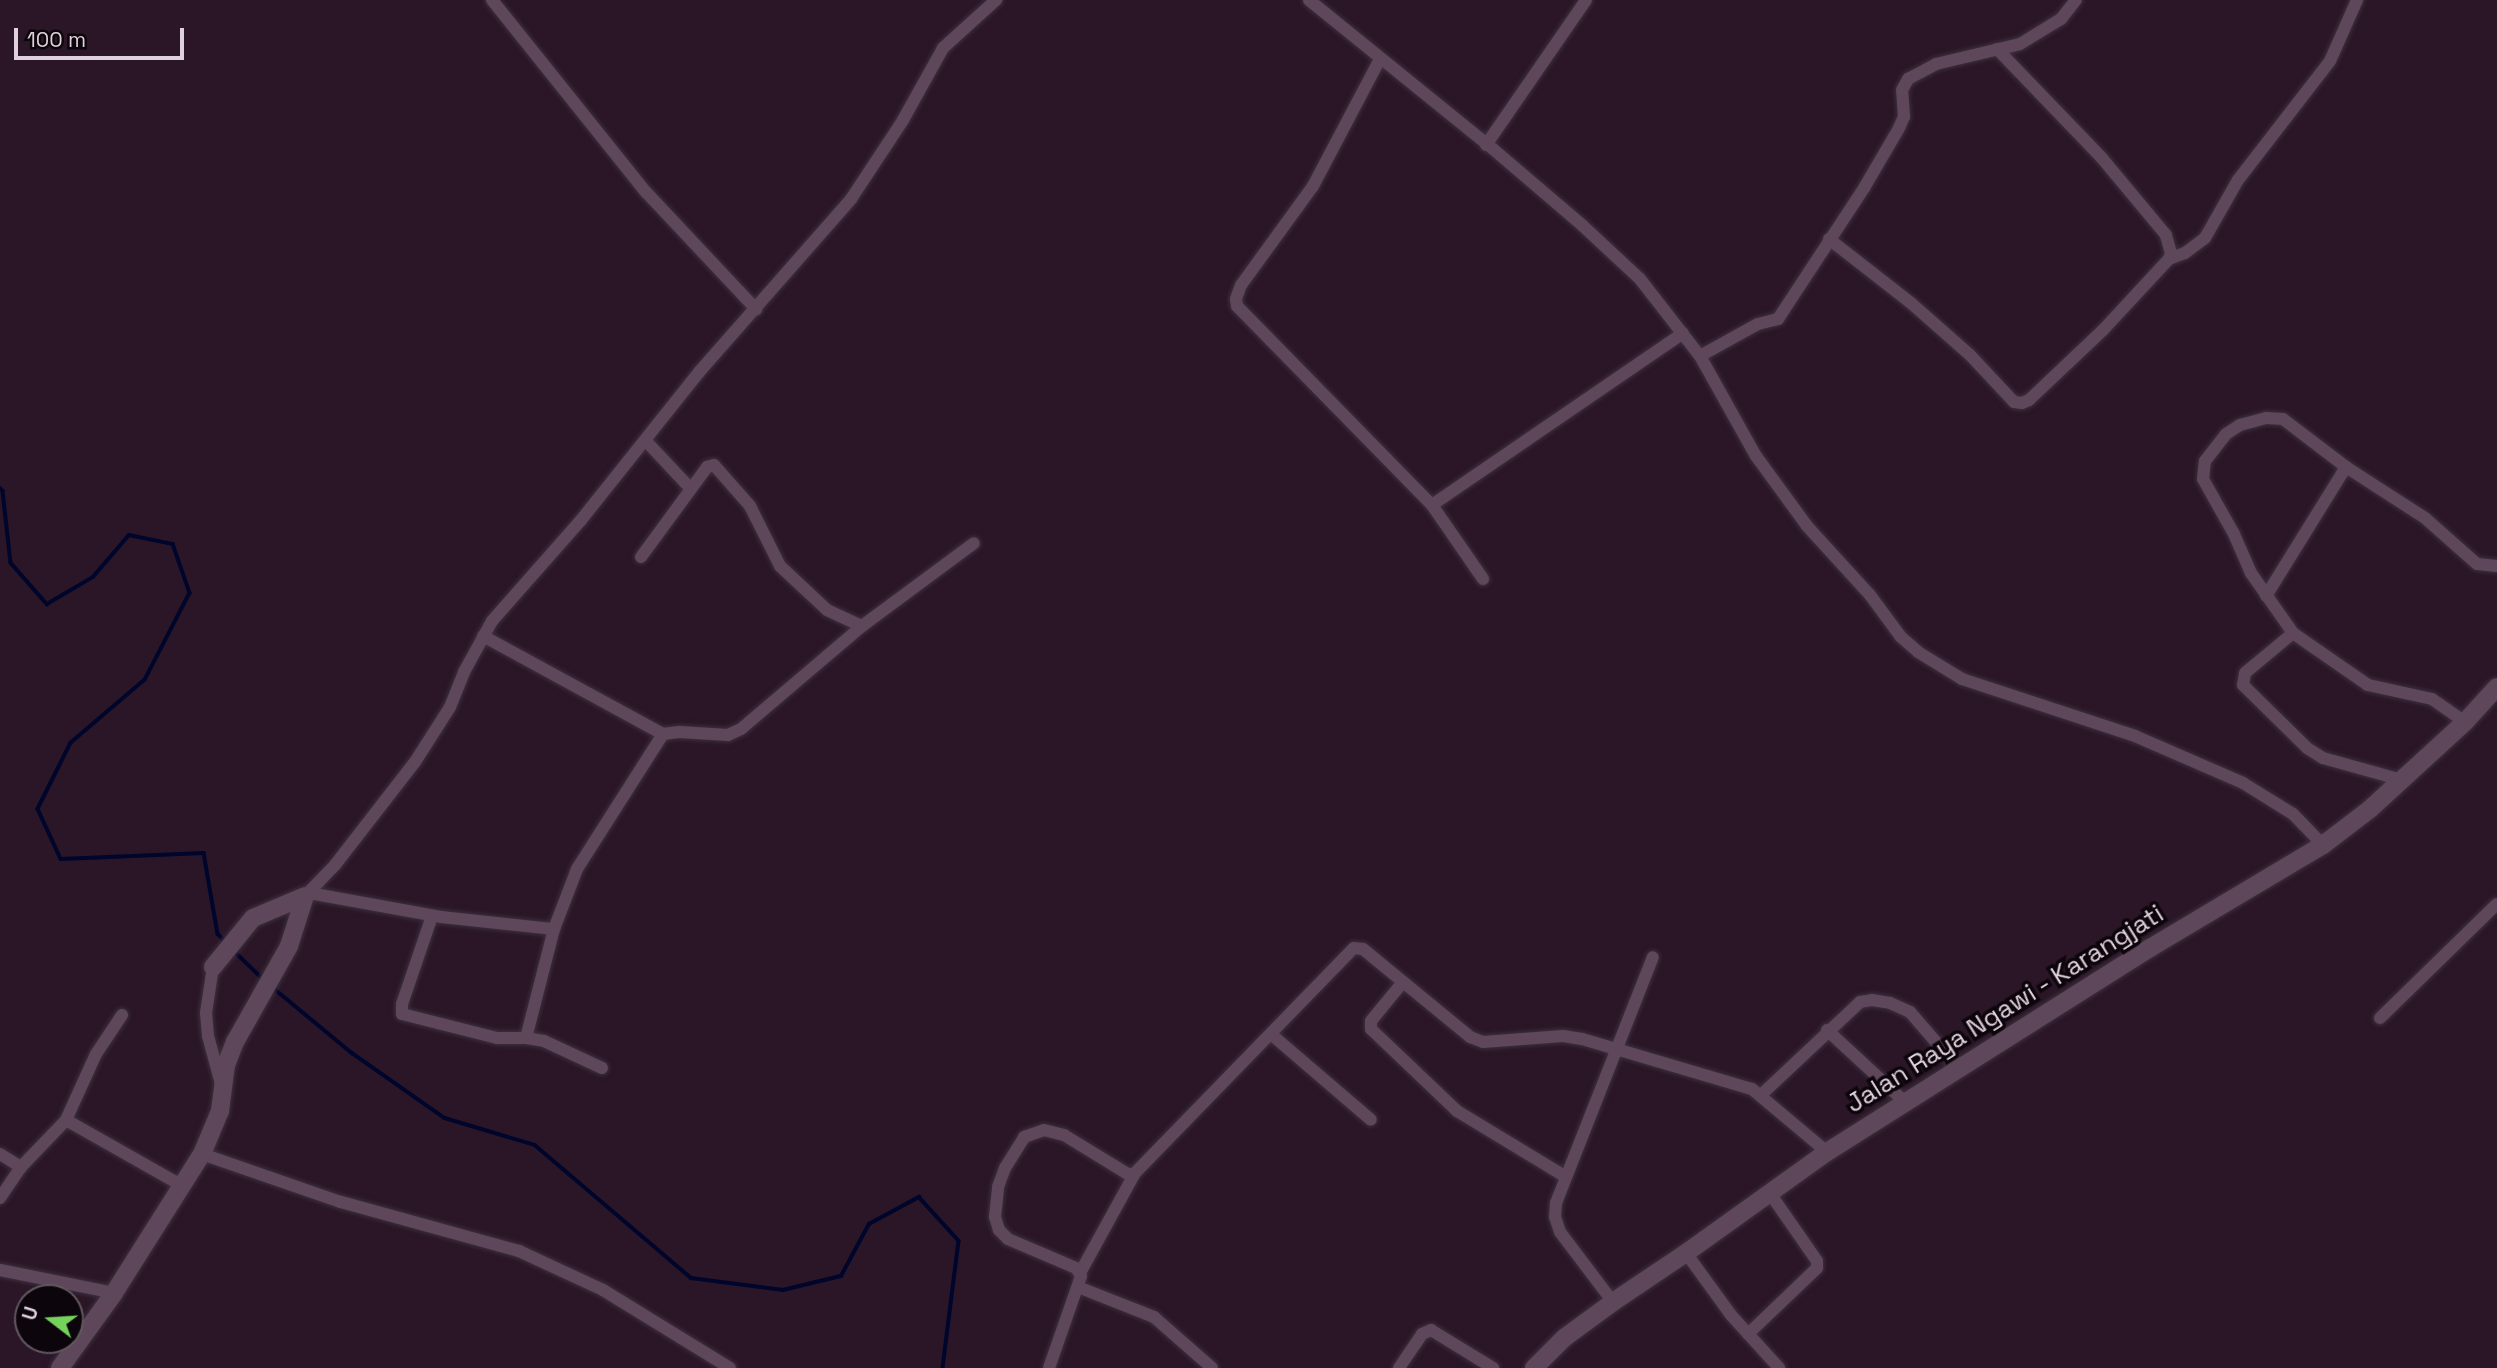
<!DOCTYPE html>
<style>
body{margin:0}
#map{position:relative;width:2497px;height:1368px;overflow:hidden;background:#2a1627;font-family:"Space Grotesk",sans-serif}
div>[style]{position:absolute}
.stream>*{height:3.5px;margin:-1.75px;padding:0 1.75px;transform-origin:1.75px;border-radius:1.75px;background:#00052b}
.roads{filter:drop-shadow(0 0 2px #3e303d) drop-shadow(0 0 2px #3e303d)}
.street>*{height:12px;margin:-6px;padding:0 6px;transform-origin:6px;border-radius:6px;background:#5e475a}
.secondary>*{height:18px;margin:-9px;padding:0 9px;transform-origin:9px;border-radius:9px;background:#5e475a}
span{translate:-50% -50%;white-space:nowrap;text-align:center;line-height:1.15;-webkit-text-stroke:7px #0d050c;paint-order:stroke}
.street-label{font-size:26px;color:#dfd1dc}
.north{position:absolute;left:14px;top:1284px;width:70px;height:70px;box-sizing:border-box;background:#0d050c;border:2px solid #61575f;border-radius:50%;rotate:287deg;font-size:19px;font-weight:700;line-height:28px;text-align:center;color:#dfd1dc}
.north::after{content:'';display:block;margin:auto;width:24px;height:32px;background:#75d25b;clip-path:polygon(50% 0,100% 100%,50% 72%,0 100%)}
.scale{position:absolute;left:14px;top:28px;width:170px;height:32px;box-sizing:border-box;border:4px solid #dfd1dc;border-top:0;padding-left:9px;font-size:21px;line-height:24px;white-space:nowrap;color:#dfd1dc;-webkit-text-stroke:5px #0d050c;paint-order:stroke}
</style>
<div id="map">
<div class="stream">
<div style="left:0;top:488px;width:4px;rotate:45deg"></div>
<div style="left:3px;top:491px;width:72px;rotate:83.7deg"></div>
<div style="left:11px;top:563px;width:55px;rotate:48.7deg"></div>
<div style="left:47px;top:604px;width:53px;rotate:-30.4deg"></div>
<div style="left:93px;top:577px;width:55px;rotate:-49.4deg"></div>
<div style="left:129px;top:535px;width:45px;rotate:11.6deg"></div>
<div style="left:173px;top:544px;width:52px;rotate:70.9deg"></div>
<div style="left:190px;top:593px;width:98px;rotate:117.3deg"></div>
<div style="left:145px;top:680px;width:97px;rotate:139.6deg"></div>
<div style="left:71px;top:743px;width:74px;rotate:116.6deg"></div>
<div style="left:38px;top:809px;width:55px;rotate:65.3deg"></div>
<div style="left:61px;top:859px;width:143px;rotate:-2.4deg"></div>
<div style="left:204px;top:853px;width:82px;rotate:80.2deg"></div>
<div style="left:218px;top:934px;width:11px;rotate:45deg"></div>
<div style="left:233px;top:950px;width:42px;rotate:44deg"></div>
<div style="left:271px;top:986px;width:105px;rotate:39.6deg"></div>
<div style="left:352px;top:1053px;width:113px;rotate:35deg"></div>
<div style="left:445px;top:1118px;width:94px;rotate:16.7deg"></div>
<div style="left:535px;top:1145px;width:205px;rotate:40.4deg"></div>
<div style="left:691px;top:1278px;width:93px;rotate:7.4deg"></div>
<div style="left:783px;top:1290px;width:60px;rotate:-13.6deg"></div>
<div style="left:841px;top:1276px;width:59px;rotate:-61.7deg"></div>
<div style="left:869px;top:1224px;width:57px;rotate:-28.4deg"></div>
<div style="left:919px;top:1197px;width:59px;rotate:47.7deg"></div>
<div style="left:959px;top:1241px;width:128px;rotate:97.2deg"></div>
</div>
<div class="roads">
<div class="street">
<div style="left:492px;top:0;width:246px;rotate:51.3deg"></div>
<div style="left:646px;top:192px;width:161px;rotate:46.8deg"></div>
<div style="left:1309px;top:0;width:237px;rotate:39deg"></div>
<div style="left:1493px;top:149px;width:118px;rotate:40.5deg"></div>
<div style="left:1583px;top:226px;width:78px;rotate:42.9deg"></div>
<div style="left:1640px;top:279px;width:98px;rotate:52.1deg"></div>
<div style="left:1700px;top:356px;width:115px;rotate:60.8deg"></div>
<div style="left:1756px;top:456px;width:87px;rotate:53.9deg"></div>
<div style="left:1807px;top:526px;width:93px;rotate:47.6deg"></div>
<div style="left:1870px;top:595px;width:52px;rotate:53.6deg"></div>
<div style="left:1901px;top:637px;width:23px;rotate:41deg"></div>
<div style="left:1918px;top:652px;width:52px;rotate:31.5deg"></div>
<div style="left:1962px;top:679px;width:182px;rotate:18.2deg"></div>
<div style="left:2135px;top:736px;width:118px;rotate:23.5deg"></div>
<div style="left:2243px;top:783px;width:59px;rotate:31.8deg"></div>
<div style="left:2293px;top:814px;width:43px;rotate:45.9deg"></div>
<div style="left:1380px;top:59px;width:144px;rotate:117.8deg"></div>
<div style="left:1313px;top:186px;width:122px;rotate:126deg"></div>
<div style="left:1241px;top:285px;width:15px;rotate:110deg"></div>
<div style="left:1236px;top:299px;width:7px;rotate:82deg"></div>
<div style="left:1237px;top:306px;width:279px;rotate:45.6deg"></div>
<div style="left:1432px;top:505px;width:304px;rotate:-34.4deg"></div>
<div style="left:1486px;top:145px;width:176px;rotate:-55.4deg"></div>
<div style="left:1829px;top:239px;width:104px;rotate:38deg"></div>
<div style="left:1911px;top:303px;width:79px;rotate:41.4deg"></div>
<div style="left:1970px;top:355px;width:64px;rotate:46.9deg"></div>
<div style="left:2014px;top:402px;width:8px;rotate:7deg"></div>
<div style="left:2022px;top:403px;width:8px;rotate:-23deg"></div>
<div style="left:2029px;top:400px;width:102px;rotate:-43.4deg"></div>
<div style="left:2103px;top:330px;width:97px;rotate:-47.1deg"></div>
<div style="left:2169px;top:259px;width:6px;rotate:-72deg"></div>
<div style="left:2171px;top:253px;width:19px;rotate:-106deg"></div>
<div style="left:2166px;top:235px;width:102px;rotate:-129.8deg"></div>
<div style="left:2101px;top:157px;width:150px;rotate:-133.9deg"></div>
<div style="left:2169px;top:259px;width:17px;rotate:-21deg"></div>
<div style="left:2185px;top:253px;width:25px;rotate:-37deg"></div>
<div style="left:2205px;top:238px;width:67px;rotate:-60.4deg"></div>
<div style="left:2238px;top:180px;width:150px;rotate:-52.3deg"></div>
<div style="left:2330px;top:61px;width:67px;rotate:-66.1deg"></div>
<div style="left:1700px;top:356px;width:66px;rotate:-28.9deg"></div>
<div style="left:1758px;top:324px;width:21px;rotate:-14deg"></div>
<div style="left:1778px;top:319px;width:157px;rotate:-56.7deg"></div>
<div style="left:1864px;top:188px;width:69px;rotate:-59.7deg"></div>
<div style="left:1899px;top:128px;width:12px;rotate:-66deg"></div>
<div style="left:1904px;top:117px;width:27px;rotate:-94deg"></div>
<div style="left:1902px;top:90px;width:13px;rotate:-61deg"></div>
<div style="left:1908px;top:79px;width:32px;rotate:-28deg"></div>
<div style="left:1936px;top:64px;width:86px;rotate:-13.4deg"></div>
<div style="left:2020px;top:44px;width:48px;rotate:-31.4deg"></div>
<div style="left:2061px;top:19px;width:24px;rotate:-52deg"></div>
<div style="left:645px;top:440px;width:66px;rotate:46.8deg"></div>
<div style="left:1432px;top:505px;width:90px;rotate:55.4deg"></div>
<div style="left:641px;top:557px;width:112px;rotate:-53.7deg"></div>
<div style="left:707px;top:467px;width:7px;rotate:-16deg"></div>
<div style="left:714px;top:465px;width:55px;rotate:48.7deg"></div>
<div style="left:750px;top:506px;width:67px;rotate:63.4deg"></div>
<div style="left:780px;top:566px;width:64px;rotate:43.1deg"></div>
<div style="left:827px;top:610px;width:38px;rotate:25deg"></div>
<div style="left:2266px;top:596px;width:152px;rotate:-58.2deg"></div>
<div style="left:2293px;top:633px;width:62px;rotate:140.2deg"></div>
<div style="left:2245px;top:673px;width:12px;rotate:99deg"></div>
<div style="left:2243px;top:685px;width:90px;rotate:44.5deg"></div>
<div style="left:2307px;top:748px;width:19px;rotate:32deg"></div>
<div style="left:2323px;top:758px;width:82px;rotate:15.6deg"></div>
<div style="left:483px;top:636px;width:205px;rotate:28.6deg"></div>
<div style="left:663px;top:734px;width:16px;rotate:-7deg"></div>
<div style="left:679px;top:732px;width:49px;rotate:3.5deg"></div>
<div style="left:728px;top:735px;width:14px;rotate:-25deg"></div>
<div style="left:741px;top:729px;width:159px;rotate:-40.4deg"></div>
<div style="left:862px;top:626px;width:139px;rotate:-36.5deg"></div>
<div style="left:2465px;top:722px;width:40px;rotate:-145.1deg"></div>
<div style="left:2432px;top:699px;width:66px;rotate:-167.7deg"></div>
<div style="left:2368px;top:685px;width:91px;rotate:-145.3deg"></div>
<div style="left:2293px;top:633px;width:73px;rotate:-125deg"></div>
<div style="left:2251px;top:573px;width:43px;rotate:-113.6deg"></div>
<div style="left:2234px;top:534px;width:63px;rotate:-119.4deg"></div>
<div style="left:2203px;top:479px;width:18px;rotate:-84deg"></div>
<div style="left:2205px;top:461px;width:34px;rotate:-52deg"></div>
<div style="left:2226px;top:434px;width:17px;rotate:-33deg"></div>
<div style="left:2240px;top:425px;width:27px;rotate:-15deg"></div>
<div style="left:2266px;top:418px;width:17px;rotate:3deg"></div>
<div style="left:2283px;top:419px;width:79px;rotate:37.3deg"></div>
<div style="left:2346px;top:467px;width:94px;rotate:32.8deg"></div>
<div style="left:2425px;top:518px;width:69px;rotate:41.5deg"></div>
<div style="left:2477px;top:564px;width:20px;rotate:6deg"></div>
<div style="left:309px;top:893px;width:134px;rotate:10.3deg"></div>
<div style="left:441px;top:917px;width:114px;rotate:6.1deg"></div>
<div style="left:305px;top:896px;width:43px;rotate:-45.9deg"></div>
<div style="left:335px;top:865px;width:130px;rotate:-52.2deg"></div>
<div style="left:415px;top:762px;width:65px;rotate:-57.5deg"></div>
<div style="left:450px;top:707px;width:38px;rotate:-68deg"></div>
<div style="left:464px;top:672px;width:58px;rotate:-61.2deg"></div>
<div style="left:492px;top:621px;width:135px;rotate:-48.6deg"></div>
<div style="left:581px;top:520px;width:191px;rotate:-51.4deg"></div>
<div style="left:700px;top:371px;width:229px;rotate:-48.7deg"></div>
<div style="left:851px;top:199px;width:95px;rotate:-56.6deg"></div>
<div style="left:903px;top:120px;width:82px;rotate:-60.9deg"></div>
<div style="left:943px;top:48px;width:72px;rotate:-42.2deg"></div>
<div style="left:432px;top:916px;width:93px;rotate:108.8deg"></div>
<div style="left:402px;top:1004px;width:10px;rotate:90deg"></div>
<div style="left:402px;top:1014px;width:98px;rotate:14.2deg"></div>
<div style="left:497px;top:1038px;width:29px"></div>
<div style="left:526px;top:1038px;width:113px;rotate:-75.6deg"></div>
<div style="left:554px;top:929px;width:64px;rotate:-69deg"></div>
<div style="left:577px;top:869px;width:160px;rotate:-57.5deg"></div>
<div style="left:213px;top:967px;width:47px;rotate:98.7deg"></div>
<div style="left:206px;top:1013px;width:23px;rotate:85deg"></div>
<div style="left:208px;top:1036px;width:50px;rotate:74.8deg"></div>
<div style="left:1403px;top:982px;width:50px;rotate:129.4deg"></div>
<div style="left:1371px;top:1021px;width:8px;rotate:90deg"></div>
<div style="left:1371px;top:1029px;width:119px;rotate:43.6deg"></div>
<div style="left:1457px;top:1111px;width:127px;rotate:31.2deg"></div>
<div style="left:2380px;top:1018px;width:163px;rotate:-44.3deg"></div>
<div style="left:1827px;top:1030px;width:106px;rotate:42.7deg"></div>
<div style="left:1272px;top:1035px;width:130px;rotate:40.6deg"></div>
<div style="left:526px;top:1038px;width:18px;rotate:9deg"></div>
<div style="left:544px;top:1041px;width:64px;rotate:25deg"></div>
<div style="left:1762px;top:1094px;width:134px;rotate:-43.2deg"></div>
<div style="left:1860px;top:1002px;width:12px;rotate:-9deg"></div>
<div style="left:1872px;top:1000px;width:18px;rotate:9deg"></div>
<div style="left:1890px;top:1003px;width:22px;rotate:24deg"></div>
<div style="left:1910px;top:1012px;width:77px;rotate:49.2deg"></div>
<div style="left:66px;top:1120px;width:132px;rotate:29.5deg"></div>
<div style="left:0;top:1154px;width:25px;rotate:32deg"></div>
<div style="left:202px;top:1154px;width:147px;rotate:19.1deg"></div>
<div style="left:341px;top:1202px;width:185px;rotate:15.4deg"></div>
<div style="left:519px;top:1251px;width:93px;rotate:24.9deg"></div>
<div style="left:603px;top:1290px;width:149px;rotate:31.6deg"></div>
<div style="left:0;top:1198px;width:37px;rotate:-56deg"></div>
<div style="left:21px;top:1167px;width:65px;rotate:-46.2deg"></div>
<div style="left:66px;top:1120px;width:72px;rotate:-65.6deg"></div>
<div style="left:96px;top:1054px;width:47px;rotate:-56.3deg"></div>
<div style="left:1686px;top:1253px;width:77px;rotate:54deg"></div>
<div style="left:1731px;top:1315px;width:72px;rotate:47.8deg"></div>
<div style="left:0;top:1270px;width:116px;rotate:11.4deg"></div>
<div style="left:1080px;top:1273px;width:114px;rotate:-61.2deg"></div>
<div style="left:1078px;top:1287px;width:82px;rotate:21.5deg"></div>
<div style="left:1154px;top:1317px;width:77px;rotate:41.3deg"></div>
<div style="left:1613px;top:1302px;width:88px;rotate:-127.1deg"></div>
<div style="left:1560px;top:1232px;width:16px;rotate:-108deg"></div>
<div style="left:1555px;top:1217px;width:14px;rotate:-86deg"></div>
<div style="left:1556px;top:1203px;width:264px;rotate:-68.5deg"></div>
<div style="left:1748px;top:1334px;width:95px;rotate:-43.7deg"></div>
<div style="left:1817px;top:1268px;width:7px;rotate:-90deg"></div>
<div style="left:1817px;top:1261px;width:84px;rotate:-124.8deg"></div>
<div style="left:1049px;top:1368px;width:97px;rotate:-70.8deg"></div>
<div style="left:1081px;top:1276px;width:9px;rotate:-122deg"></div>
<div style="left:1076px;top:1268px;width:74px;rotate:-156.9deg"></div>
<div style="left:1008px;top:1239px;width:13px;rotate:-135deg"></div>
<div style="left:999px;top:1230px;width:14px;rotate:-107deg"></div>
<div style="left:995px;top:1217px;width:30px;rotate:-84deg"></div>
<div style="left:998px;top:1187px;width:20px;rotate:-70deg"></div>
<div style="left:1005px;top:1168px;width:36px;rotate:-58deg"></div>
<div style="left:1024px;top:1137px;width:21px;rotate:-19deg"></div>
<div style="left:1044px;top:1130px;width:21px;rotate:14deg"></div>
<div style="left:1064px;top:1135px;width:75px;rotate:31.4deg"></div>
<div style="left:1128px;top:1174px;width:6px"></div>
<div style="left:1134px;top:1174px;width:315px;rotate:-45.8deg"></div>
<div style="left:1354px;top:948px;width:9px;rotate:6deg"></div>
<div style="left:1363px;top:949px;width:139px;rotate:39.4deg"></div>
<div style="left:1470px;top:1037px;width:14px;rotate:21deg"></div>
<div style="left:1483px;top:1042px;width:80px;rotate:-4.3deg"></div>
<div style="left:1563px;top:1036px;width:19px;rotate:9deg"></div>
<div style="left:1582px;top:1039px;width:177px;rotate:16.4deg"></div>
<div style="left:1752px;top:1089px;width:98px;rotate:40deg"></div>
<div style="left:1399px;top:1368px;width:41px;rotate:-55.9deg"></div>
<div style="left:1422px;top:1334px;width:10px;rotate:-24deg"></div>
<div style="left:1431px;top:1330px;width:73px;rotate:31.5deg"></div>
</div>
<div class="secondary">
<div style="left:213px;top:967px;width:63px;rotate:-50.8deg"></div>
<div style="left:253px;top:918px;width:56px;rotate:-22.9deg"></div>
<div style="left:60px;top:1368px;width:92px;rotate:-54.2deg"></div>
<div style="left:114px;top:1293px;width:165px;rotate:-57.7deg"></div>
<div style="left:202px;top:1154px;width:47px;rotate:-67.3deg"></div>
<div style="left:220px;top:1111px;width:46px;rotate:-82.6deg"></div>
<div style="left:226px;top:1065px;width:25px;rotate:-69deg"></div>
<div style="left:235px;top:1042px;width:110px;rotate:-60.6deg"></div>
<div style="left:289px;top:946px;width:52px;rotate:-72.3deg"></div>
<div style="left:1534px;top:1368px;width:42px;rotate:-45deg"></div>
<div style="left:1564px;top:1338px;width:61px;rotate:-36.3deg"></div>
<div style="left:1613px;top:1302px;width:88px;rotate:-33.9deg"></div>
<div style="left:1686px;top:1253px;width:173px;rotate:-35.6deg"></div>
<div style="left:1827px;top:1152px;width:382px;rotate:-32.3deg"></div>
<div style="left:2150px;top:948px;width:201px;rotate:-30.8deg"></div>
<div style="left:2323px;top:845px;width:59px;rotate:-37.5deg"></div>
<div style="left:2370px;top:809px;width:129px;rotate:-42.5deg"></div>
<div style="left:2465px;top:722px;width:47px;rotate:-47.6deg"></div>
</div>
</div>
<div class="street-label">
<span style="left:2005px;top:1009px;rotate:-32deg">Jalan Raya Ngawi - Karangjati</span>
</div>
<div class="north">U</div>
<div class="scale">100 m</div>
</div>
